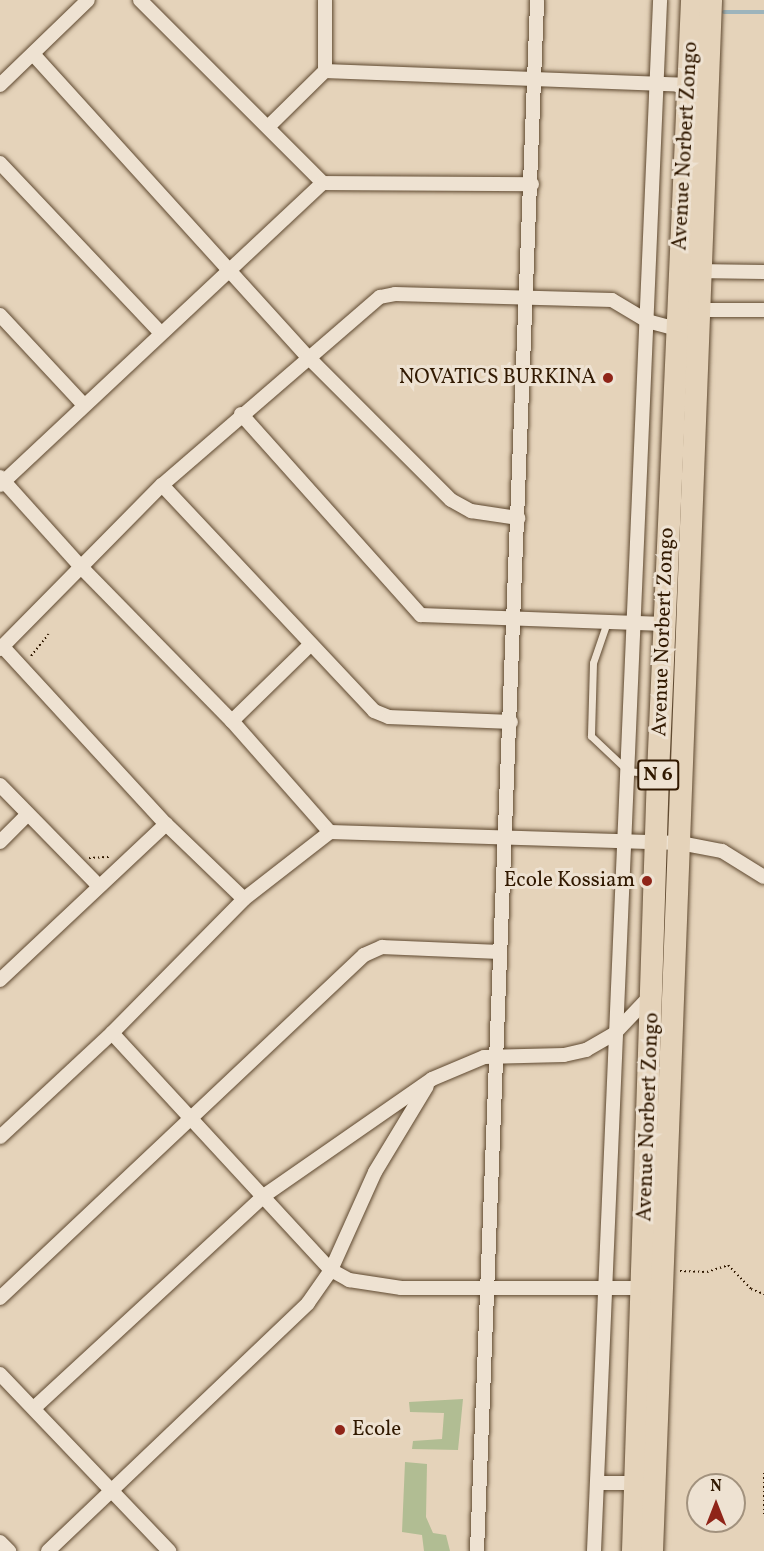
<!DOCTYPE html>
<style>
body{margin:0}
#map{position:relative;width:764px;height:1551px;overflow:hidden;background:#e5d3ba;font-family:Vollkorn,serif}
div>[style]{position:absolute}
.green>*{inset:0;background:#b1bd93}
.stream>*{height:4px;margin:-2px;padding:0 2px;transform-origin:2px;border-radius:2px;background:#9db4bc}
.path>*{height:2px;margin-top:-1px;transform-origin:0;background:repeating-linear-gradient(90deg,#311901 0 1.5px,transparent 0 4.5px)}
.roads{filter:drop-shadow(0 0 2px #5e482f) drop-shadow(0 0 2px #5e482f)}
.service>*{height:7px;margin:-3.5px;padding:0 3.5px;transform-origin:3.5px;border-radius:3.5px;background:#eee2d2}
.minor>*{height:14px;margin:-7px;padding:0 7px;transform-origin:7px;border-radius:7px;background:#eee2d2}
.primary>*{height:22px;margin:-11px;padding:0 11px;transform-origin:11px;border-radius:11px;background:#e5d3ba}
.dots>*{width:16px;height:16px;translate:-50% -50%;box-sizing:border-box;border:3px solid #eee2d2;border-radius:50%}
span{translate:-50% -50%;white-space:nowrap;text-align:center;line-height:1.15;-webkit-text-stroke:6px #eee2d2;paint-order:stroke}
.shield-label span{padding:2px 4px;background:#eee2d2;border:2px solid;border-radius:4px;-webkit-text-stroke-width:0}
.shield-label{font-size:20px;color:#311901;font-weight:700}
.street-label{font-size:21px;color:#311901}
.poi-label{font-size:21px;color:#311901}
.right{translate:-100% -50%;text-align:right}
.left{translate:0 -50%;text-align:left}
.north{position:absolute;left:686px;top:1473px;width:60px;height:60px;box-sizing:border-box;background:#eee2d2;border:2px solid #a2927e;border-radius:50%;rotate:0deg;font-size:16px;font-weight:700;line-height:24px;text-align:center;color:#311901}
.north::after{content:'';display:block;margin:auto;width:21px;height:27px;background:#8f2418;clip-path:polygon(50% 0,100% 100%,50% 72%,0 100%)}
</style>
<div id="map">
<div class="green">
<div style="clip-path:polygon(463px 1399px,458px 1450px,412px 1449px,413px 1441px,442px 1439px,444px 1413px,410px 1412px,409px 1402px)"></div>
<div style="clip-path:polygon(405px 1462px,427px 1464px,426px 1517px,433px 1533px,446px 1535px,450px 1551px,424px 1551px,422px 1535px,402px 1532px)"></div>
</div>
<div class="stream">
<div style="left:724px;top:12px;width:40px"></div>
</div>
<div class="path">
<div style="left:31px;top:656px;width:28px;rotate:-51deg"></div>
<div style="left:89px;top:858px;width:22px;rotate:-3deg"></div>
<div style="left:680px;top:1271px;width:27px;rotate:2deg"></div>
<div style="left:707px;top:1272px;width:22px;rotate:-18deg"></div>
<div style="left:728px;top:1265px;width:33px;rotate:46deg"></div>
<div style="left:751px;top:1289px;width:14px;rotate:21deg"></div>
<div style="left:764px;top:1473px;width:41px;rotate:90deg"></div>
</div>
<div class="roads">
<div class="service">
<div style="left:607px;top:622px;width:43px;rotate:108.9deg"></div>
<div style="left:593px;top:663px;width:73px;rotate:91.6deg"></div>
<div style="left:591px;top:736px;width:51px;rotate:43.4deg"></div>
<div style="left:628px;top:771px;width:28px;rotate:6deg"></div>
</div>
<div class="minor">
<div style="left:140px;top:0;width:259px;rotate:45deg"></div>
<div style="left:33px;top:54px;width:409px;rotate:47.8deg"></div>
<div style="left:308px;top:357px;width:202px;rotate:45deg"></div>
<div style="left:451px;top:500px;width:23px;rotate:29deg"></div>
<div style="left:471px;top:511px;width:48px;rotate:8.5deg"></div>
<div style="left:325px;top:71px;width:365px;rotate:2.2deg"></div>
<div style="left:0;top:85px;width:122px;rotate:-44deg"></div>
<div style="left:269px;top:126px;width:78px;rotate:-44.5deg"></div>
<div style="left:325px;top:71px;width:71px;rotate:-90deg"></div>
<div style="left:0;top:163px;width:234px;rotate:46.6deg"></div>
<div style="left:694px;top:271px;width:70px;rotate:0.8deg"></div>
<div style="left:692px;top:310px;width:72px"></div>
<div style="left:0;top:315px;width:123px;rotate:47deg"></div>
<div style="left:241px;top:414px;width:270px;rotate:48.2deg"></div>
<div style="left:421px;top:615px;width:243px;rotate:2.1deg"></div>
<div style="left:0;top:477px;width:121px;rotate:48deg"></div>
<div style="left:81px;top:567px;width:216px;rotate:45.6deg"></div>
<div style="left:232px;top:721px;width:148px;rotate:48.6deg"></div>
<div style="left:0;top:485px;width:442px;rotate:-43.1deg"></div>
<div style="left:323px;top:183px;width:209px;rotate:0.3deg"></div>
<div style="left:162px;top:485px;width:310px;rotate:46.8deg"></div>
<div style="left:374px;top:711px;width:16px;rotate:22deg"></div>
<div style="left:389px;top:717px;width:122px;rotate:2.3deg"></div>
<div style="left:3px;top:647px;width:241px;rotate:47.4deg"></div>
<div style="left:166px;top:824px;width:108px;rotate:43.9deg"></div>
<div style="left:0;top:649px;width:231px;rotate:-45.4deg"></div>
<div style="left:162px;top:485px;width:288px;rotate:-40.8deg"></div>
<div style="left:380px;top:297px;width:15px;rotate:-11deg"></div>
<div style="left:395px;top:294px;width:217px;rotate:1.6deg"></div>
<div style="left:612px;top:300px;width:41px;rotate:31deg"></div>
<div style="left:647px;top:321px;width:31px;rotate:15deg"></div>
<div style="left:232px;top:721px;width:110px;rotate:-44.3deg"></div>
<div style="left:0;top:785px;width:141px;rotate:45.6deg"></div>
<div style="left:0;top:842px;width:38px;rotate:-45deg"></div>
<div style="left:0;top:980px;width:228px;rotate:-43.2deg"></div>
<div style="left:112px;top:1033px;width:323px;rotate:47.3deg"></div>
<div style="left:331px;top:1270px;width:21px;rotate:29deg"></div>
<div style="left:349px;top:1280px;width:53px;rotate:8.7deg"></div>
<div style="left:401px;top:1288px;width:243px"></div>
<div style="left:0;top:1137px;width:153px;rotate:-42.9deg"></div>
<div style="left:112px;top:1033px;width:188px;rotate:-45.4deg"></div>
<div style="left:244px;top:899px;width:109px;rotate:-37.9deg"></div>
<div style="left:330px;top:832px;width:350px;rotate:1.8deg"></div>
<div style="left:680px;top:843px;width:43px;rotate:10.8deg"></div>
<div style="left:722px;top:851px;width:49px;rotate:31.8deg"></div>
<div style="left:0;top:1298px;width:500px;rotate:-43.3deg"></div>
<div style="left:364px;top:955px;width:20px;rotate:-24deg"></div>
<div style="left:382px;top:947px;width:117px;rotate:2.4deg"></div>
<div style="left:0;top:1374px;width:245px;rotate:46.3deg"></div>
<div style="left:34px;top:1408px;width:314px;rotate:-42.7deg"></div>
<div style="left:265px;top:1195px;width:203px;rotate:-34.8deg"></div>
<div style="left:432px;top:1079px;width:56px;rotate:-22.9deg"></div>
<div style="left:484px;top:1057px;width:80px;rotate:-1.4deg"></div>
<div style="left:564px;top:1055px;width:23px;rotate:-13deg"></div>
<div style="left:586px;top:1050px;width:34px;rotate:-30deg"></div>
<div style="left:615px;top:1033px;width:52px;rotate:-46.5deg"></div>
<div style="left:598px;top:1483px;width:38px"></div>
<div style="left:0;top:1542px;width:13px;rotate:45deg"></div>
<div style="left:48px;top:1551px;width:359px;rotate:-43.6deg"></div>
<div style="left:308px;top:1303px;width:40px;rotate:-55.1deg"></div>
<div style="left:331px;top:1270px;width:107px;rotate:-65.8deg"></div>
<div style="left:375px;top:1172px;width:100px;rotate:-58.8deg"></div>
<div style="left:477px;top:1551px;width:1552px;rotate:-87.78deg"></div>
<div style="left:594px;top:1551px;width:1552px;rotate:-87.56deg"></div>
</div>
<div class="primary">
<div style="left:633px;top:1551px;width:777px;rotate:-88.16deg"></div>
<div style="left:658px;top:774px;width:775px;rotate:-87.48deg"></div>
<div style="left:652px;top:1551px;width:1552px;rotate:-87.82deg"></div>
</div>
</div>
<div class="dots">
<div style="left:608px;top:378px;background:#8f2418"></div>
<div style="left:647px;top:881px;background:#8f2418"></div>
<div style="left:340px;top:1430px;background:#8f2418"></div>
</div>
<div class="shield-label">
<span style="left:658px;top:775px">N 6</span>
</div>
<div class="street-label">
<span style="left:686px;top:146px;rotate:-87deg">Avenue Norbert Zongo</span>
<span style="left:664px;top:632px;rotate:-88deg">Avenue Norbert Zongo</span>
<span style="left:649px;top:1117px;rotate:-88deg">Avenue Norbert Zongo</span>
</div>
<div class="poi-label">
<span class="right" style="left:596px;top:378px">NOVATICS BURKINA</span>
<span class="right" style="left:635px;top:881px">Ecole Kossiam</span>
<span class="left" style="left:352px;top:1430px">Ecole</span>
</div>
<div class="north">N</div>
</div>
